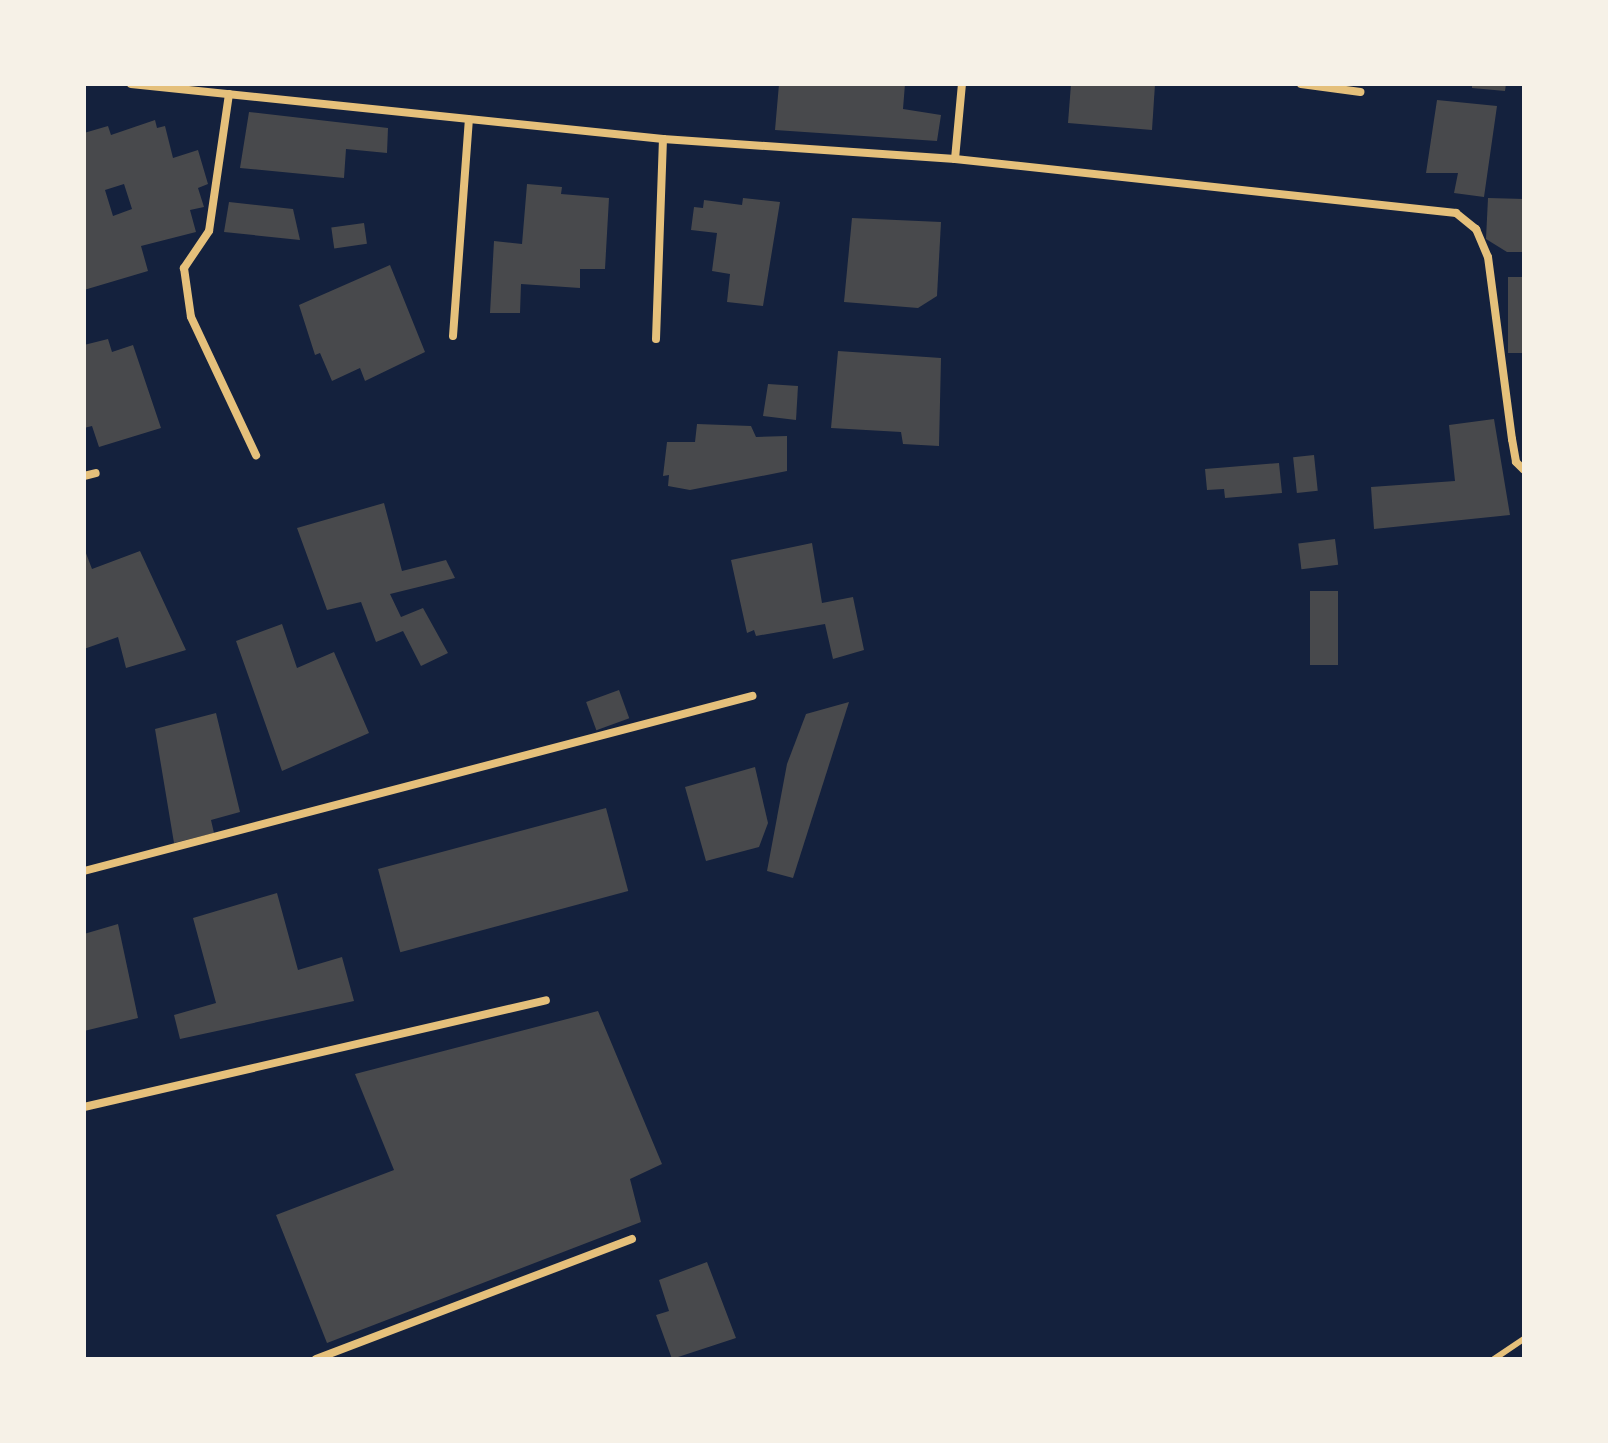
<!DOCTYPE html>
<style>
body{margin:0}
#map{position:relative;width:1608px;height:1443px;overflow:hidden;background:#14213d;font-family:"Asap Condensed",sans-serif}
div>[style]{position:absolute}
.building>*{inset:0;background:#48494c;transform-origin:0 0}
.service>*{height:6px;margin:-3px;padding:0 3px;transform-origin:3px;border-radius:3px;background:#e5c07b}
.minor>*{height:8px;margin:-4px;padding:0 4px;transform-origin:4px;border-radius:4px;background:#e5c07b}
span{translate:-50% -50%;white-space:nowrap;text-align:center;line-height:1.15;-webkit-text-stroke:6px #f6f1e7;paint-order:stroke}
.frame{position:absolute;inset:0;border:86px solid #f6f1e7;pointer-events:none}
</style>
<div id="map">
<div class="building">
<div style="clip-path:polygon(779px 84px,905px 84px,903px 109px,941px 115px,937px 141px,775px 130px)"></div>
<div style="clip-path:polygon(1071px 84px,1155px 84px,1152px 130px,1068px 123px)"></div>
<div style="clip-path:polygon(1472px 84px,1506px 84px,1505px 91px,1472px 88px)"></div>
<div style="clip-path:polygon(1437px 100px,1497px 106px,1484px 197px,1454px 193px,1458px 173px,1426px 173px)"></div>
<div style="clip-path:polygon(249px 112px,388px 128px,387px 153px,346px 149px,344px 178px,240px 168px)"></div>
<div style="clip-path:polygon(evenodd,155px 120px,157px 128px,165px 126px,173px 158px,198px 150px,208px 184px,198px 188px,204px 207px,190px 210px,196px 232px,141px 246px,148px 271px,84px 290px,84px 133px,108px 126px,111px 135px,155px 120px,124px 184px,132px 209px,113px 216px,105px 190px,124px 184px)"></div>
<div style="clip-path:polygon(527px 184px,562px 187px,561px 194px,609px 198px,605px 269px,580px 269px,580px 288px,521px 284px,520px 313px,490px 313px,494px 241px,522px 244px)"></div>
<div style="clip-path:polygon(743px 198px,780px 202px,763px 306px,727px 302px,730px 274px,712px 271px,717px 233px,691px 230px,694px 207px,703px 208px,704px 200px,742px 205px)"></div>
<div style="clip-path:polygon(1488px 198px,1524px 199px,1524px 252px,1507px 252px,1486px 239px)"></div>
<div style="clip-path:polygon(229px 202px,293px 209px,300px 240px,224px 232px)"></div>
<div style="clip-path:polygon(852px 218px,941px 222px,937px 296px,918px 308px,844px 302px)"></div>
<div style="left:364px;top:223px;width:21px;height:33px;rotate:82deg"></div>
<div style="clip-path:polygon(390px 265px,425px 352px,365px 381px,360px 368px,332px 381px,320px 353px,315px 355px,299px 305px)"></div>
<div style="left:1508px;top:277px;width:16px;height:76px"></div>
<div style="clip-path:polygon(108px 339px,112px 352px,133px 345px,161px 428px,99px 447px,92px 426px,84px 428px,84px 345px)"></div>
<div style="clip-path:polygon(838px 351px,941px 358px,939px 446px,903px 444px,901px 432px,831px 428px)"></div>
<div style="clip-path:polygon(768px 384px,798px 386px,796px 420px,763px 416px)"></div>
<div style="clip-path:polygon(1494px 419px,1510px 515px,1374px 529px,1371px 487px,1455px 481px,1449px 425px)"></div>
<div style="clip-path:polygon(697px 424px,751px 426px,756px 437px,787px 436px,787px 471px,690px 490px,668px 486px,669px 475px,663px 476px,667px 442px,695px 442px)"></div>
<div style="left:1314px;top:455px;width:36px;height:21px;rotate:84deg"></div>
<div style="clip-path:polygon(1279px 463px,1282px 493px,1225px 498px,1224px 489px,1207px 490px,1205px 469px)"></div>
<div style="clip-path:polygon(384px 503px,402px 571px,446px 560px,455px 578px,390px 594px,401px 617px,423px 608px,448px 653px,421px 666px,403px 631px,376px 642px,361px 602px,327px 610px,297px 528px)"></div>
<div style="left:1335px;top:539px;width:26px;height:37px;rotate:83deg"></div>
<div style="clip-path:polygon(812px 543px,822px 603px,853px 597px,864px 650px,833px 659px,825px 624px,756px 636px,754px 630px,747px 633px,731px 560px)"></div>
<div style="clip-path:polygon(84px 548px,92px 569px,140px 551px,186px 650px,126px 668px,118px 637px,84px 649px)"></div>
<div style="left:1310px;top:591px;width:28px;height:74px"></div>
<div style="clip-path:polygon(282px 624px,297px 668px,334px 652px,369px 733px,282px 771px,236px 641px)"></div>
<div style="left:619px;top:690px;width:30px;height:35px;rotate:70deg"></div>
<div style="clip-path:polygon(849px 702px,793px 878px,767px 871px,787px 764px,806px 714px)"></div>
<div style="clip-path:polygon(216px 713px,240px 812px,211px 820px,214px 833px,174px 843px,155px 729px)"></div>
<div style="clip-path:polygon(755px 767px,768px 823px,759px 847px,706px 861px,685px 787px)"></div>
<div style="left:606px;top:808px;width:86px;height:236px;rotate:75deg"></div>
<div style="clip-path:polygon(277px 893px,298px 970px,342px 957px,354px 1001px,180px 1039px,174px 1015px,216px 1003px,193px 918px)"></div>
<div style="clip-path:polygon(118px 924px,138px 1018px,84px 1031px,84px 934px)"></div>
<div style="clip-path:polygon(598px 1011px,662px 1164px,630px 1179px,641px 1222px,327px 1343px,276px 1215px,394px 1170px,355px 1074px)"></div>
<div style="clip-path:polygon(707px 1262px,736px 1338px,672px 1359px,656px 1315px,669px 1311px,659px 1280px)"></div>
</div>
<div class="service">
<div style="left:1494px;top:1359px;width:36px;rotate:-34deg"></div>
</div>
<div class="minor">
<div style="left:131px;top:84px;width:535px;rotate:5.9deg"></div>
<div style="left:663px;top:139px;width:293px;rotate:3.9deg"></div>
<div style="left:955px;top:159px;width:75px;rotate:-84.7deg"></div>
<div style="left:1301px;top:84px;width:60px;rotate:7.7deg"></div>
<div style="left:229px;top:94px;width:138px;rotate:98.3deg"></div>
<div style="left:209px;top:231px;width:45px;rotate:124deg"></div>
<div style="left:184px;top:268px;width:49px;rotate:81.9deg"></div>
<div style="left:191px;top:317px;width:153px;rotate:64.8deg"></div>
<div style="left:955px;top:159px;width:504px;rotate:6.15deg"></div>
<div style="left:1456px;top:213px;width:26px;rotate:39deg"></div>
<div style="left:1476px;top:229px;width:30px;rotate:67deg"></div>
<div style="left:1488px;top:257px;width:184px;rotate:82.5deg"></div>
<div style="left:1512px;top:439px;width:23px;rotate:80deg"></div>
<div style="left:1516px;top:462px;width:11px;rotate:45deg"></div>
<div style="left:453px;top:336px;width:217px;rotate:-85.8deg"></div>
<div style="left:656px;top:339px;width:200px;rotate:-88deg"></div>
<div style="left:84px;top:476px;width:12px;rotate:-14deg"></div>
<div style="left:84px;top:871px;width:691px;rotate:-14.68deg"></div>
<div style="left:84px;top:1107px;width:474px;rotate:-13deg"></div>
<div style="left:316px;top:1359px;width:338px;rotate:-20.8deg"></div>
</div>
<div class="frame"></div>
</div>
